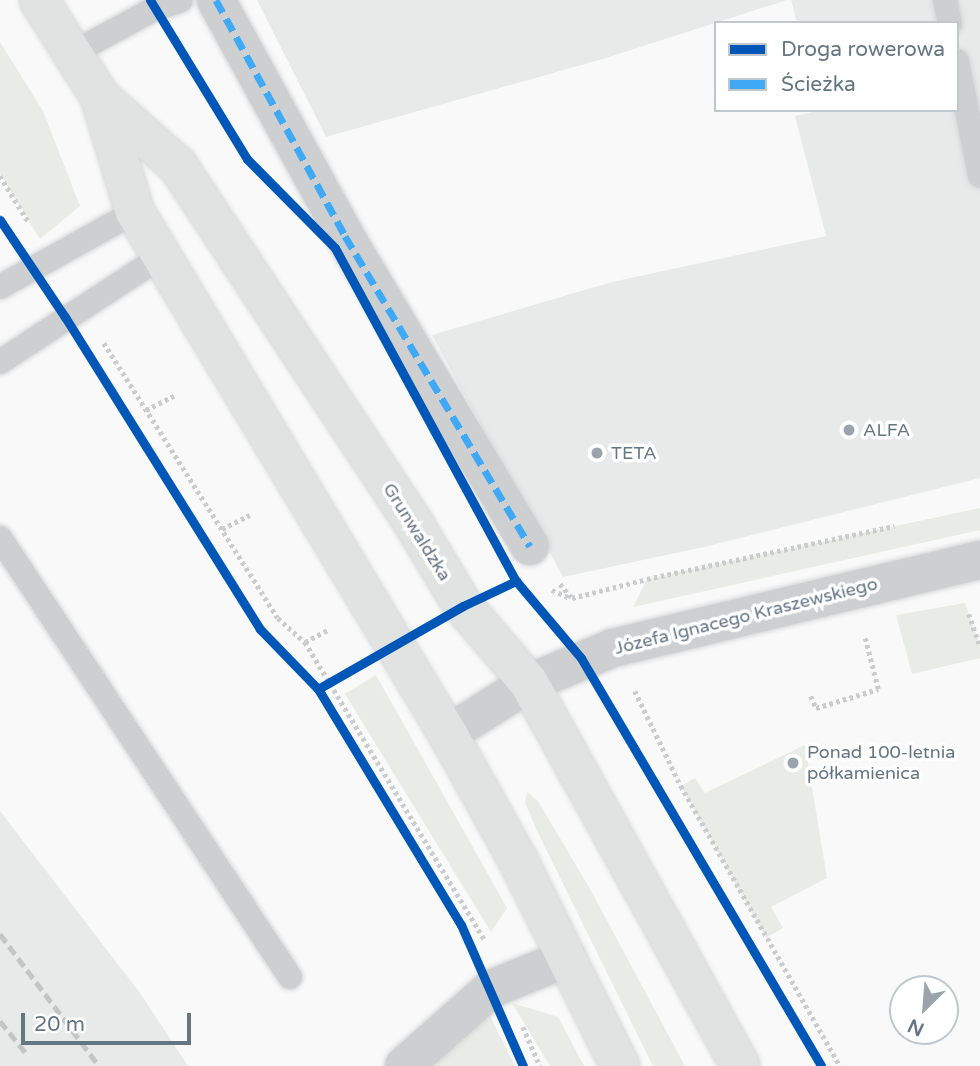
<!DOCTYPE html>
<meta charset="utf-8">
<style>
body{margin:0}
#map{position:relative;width:980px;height:1066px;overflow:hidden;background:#f9f9f9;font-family:"Varela Round",sans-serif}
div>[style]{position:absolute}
.built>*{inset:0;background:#e8e9e9}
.green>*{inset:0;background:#e8ebe6}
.path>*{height:4.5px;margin-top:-2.25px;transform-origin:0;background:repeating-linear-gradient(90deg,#cbcccd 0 3.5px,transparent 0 7px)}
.roads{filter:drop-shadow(0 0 2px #d5d6d7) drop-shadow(0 0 2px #d5d6d7)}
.lane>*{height:24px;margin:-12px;padding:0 12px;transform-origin:12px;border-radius:12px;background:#cecfd0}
.street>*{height:38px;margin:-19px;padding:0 19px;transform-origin:19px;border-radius:19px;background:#cecfd0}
.secondary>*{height:38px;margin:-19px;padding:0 19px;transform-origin:19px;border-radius:19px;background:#e1e2e2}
.rail>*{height:5px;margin-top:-2.5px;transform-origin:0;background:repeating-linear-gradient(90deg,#c3c5c6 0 10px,transparent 0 15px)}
.quiet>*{height:7px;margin-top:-3.5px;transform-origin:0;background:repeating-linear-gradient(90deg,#3fa9f5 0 14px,transparent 0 21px)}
.cycleway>*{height:9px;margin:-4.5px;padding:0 4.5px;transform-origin:4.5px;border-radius:4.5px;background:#0057b8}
.dots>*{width:19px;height:19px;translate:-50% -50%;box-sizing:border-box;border:4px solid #fff;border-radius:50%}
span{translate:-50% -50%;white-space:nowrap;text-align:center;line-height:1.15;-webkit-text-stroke:7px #fff;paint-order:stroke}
.poi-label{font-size:18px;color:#657683}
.left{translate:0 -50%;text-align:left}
.street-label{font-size:18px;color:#657683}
.legend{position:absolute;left:714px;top:21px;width:245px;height:91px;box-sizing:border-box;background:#fff;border:2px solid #c1c8cd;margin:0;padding:9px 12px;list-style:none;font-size:21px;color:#657683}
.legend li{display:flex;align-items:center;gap:14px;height:35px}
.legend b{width:35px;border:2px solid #c1c8cd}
.north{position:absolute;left:889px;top:975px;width:70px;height:70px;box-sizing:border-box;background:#fff;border:2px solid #c1c8cd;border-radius:50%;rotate:205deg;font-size:19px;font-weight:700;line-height:28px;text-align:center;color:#657683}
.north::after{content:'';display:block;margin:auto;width:24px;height:32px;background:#99a4ac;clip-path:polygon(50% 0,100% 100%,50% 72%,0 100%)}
.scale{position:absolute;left:21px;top:1013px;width:170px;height:32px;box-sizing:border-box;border:4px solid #657683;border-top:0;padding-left:9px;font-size:21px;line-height:24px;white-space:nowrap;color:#657683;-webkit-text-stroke:5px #fff;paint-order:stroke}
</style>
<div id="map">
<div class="built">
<div style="clip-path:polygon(257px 0,787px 0,606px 58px,326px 137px)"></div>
<div style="clip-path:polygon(791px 0,980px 0,980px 478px,704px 547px,563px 577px,432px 335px,612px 282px,826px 236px,795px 116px,821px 110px,957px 110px,957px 23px,797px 23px)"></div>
<div style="clip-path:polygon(0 811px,140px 993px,188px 1066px,0 1066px)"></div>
</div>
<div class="green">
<div style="clip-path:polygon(0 42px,43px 111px,80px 206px,40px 239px,0 174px)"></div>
<div style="clip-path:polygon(980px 508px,980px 530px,633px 607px,647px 579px)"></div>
<div style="clip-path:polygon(965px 603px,980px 646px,980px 658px,912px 674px,896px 615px)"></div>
<div style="clip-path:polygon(376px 675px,507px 908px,491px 932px,345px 694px)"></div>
<div style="clip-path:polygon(805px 745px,827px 878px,771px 907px,783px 928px,766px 938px,681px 786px,695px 778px,705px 793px)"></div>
<div style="clip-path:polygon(527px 792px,538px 801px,590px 889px,685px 1066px,653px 1066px,538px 833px,525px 802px)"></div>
<div style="clip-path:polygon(474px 984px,515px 1066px,397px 1066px)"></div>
<div style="clip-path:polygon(512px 1003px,558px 1017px,584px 1066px,550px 1066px)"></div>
</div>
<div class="path">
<div style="left:0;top:176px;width:55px;rotate:58.3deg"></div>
<div style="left:104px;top:343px;width:325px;rotate:57.7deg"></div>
<div style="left:278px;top:618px;width:36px;rotate:42deg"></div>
<div style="left:305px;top:642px;width:347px;rotate:58.9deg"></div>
<div style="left:146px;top:410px;width:33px;rotate:-27deg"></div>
<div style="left:222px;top:529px;width:31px;rotate:-27deg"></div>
<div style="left:560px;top:584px;width:18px;rotate:49deg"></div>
<div style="left:572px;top:598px;width:77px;rotate:-14.2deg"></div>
<div style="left:647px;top:579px;width:253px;rotate:-12.1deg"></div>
<div style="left:552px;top:590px;width:20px;rotate:24deg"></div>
<div style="left:969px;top:614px;width:34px;rotate:71deg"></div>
<div style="left:305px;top:642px;width:27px;rotate:-28deg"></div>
<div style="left:635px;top:691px;width:106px;rotate:64.2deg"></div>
<div style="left:681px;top:786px;width:322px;rotate:60.4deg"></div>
<div style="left:811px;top:696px;width:13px;rotate:67deg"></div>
<div style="left:816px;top:708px;width:65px;rotate:-17deg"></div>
<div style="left:878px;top:689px;width:53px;rotate:-104.3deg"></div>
<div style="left:523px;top:1027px;width:43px;rotate:66.4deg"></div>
</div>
<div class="roads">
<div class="lane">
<div style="left:945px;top:0;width:24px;rotate:78deg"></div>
<div style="left:73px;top:53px;width:92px;rotate:-28.5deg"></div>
<div style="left:154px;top:9px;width:28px;rotate:-18deg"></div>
<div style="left:957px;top:61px;width:117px;rotate:78.7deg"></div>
<div style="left:0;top:287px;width:154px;rotate:-29.1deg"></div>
<div style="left:0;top:362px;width:194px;rotate:-33.2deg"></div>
<div style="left:0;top:538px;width:526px;rotate:56.55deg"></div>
</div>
<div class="street">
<div style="left:216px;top:0;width:269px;rotate:61.3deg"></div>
<div style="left:345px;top:236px;width:361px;rotate:59.2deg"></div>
<div style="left:448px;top:734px;width:96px;rotate:-32.2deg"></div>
<div style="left:529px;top:683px;width:91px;rotate:-22.6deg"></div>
<div style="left:613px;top:648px;width:377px;rotate:-13.5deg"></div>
<div style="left:404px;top:1066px;width:116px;rotate:-41.5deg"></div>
<div style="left:491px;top:989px;width:82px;rotate:-22.2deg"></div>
</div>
<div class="secondary">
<div style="left:39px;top:0;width:115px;rotate:57.8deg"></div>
<div style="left:100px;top:97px;width:120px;rotate:73.1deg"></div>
<div style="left:135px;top:212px;width:609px;rotate:59.05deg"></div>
<div style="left:448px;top:734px;width:146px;rotate:61deg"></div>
<div style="left:519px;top:862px;width:228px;rotate:63.7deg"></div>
<div style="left:100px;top:97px;width:104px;rotate:41.5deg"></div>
<div style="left:178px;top:166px;width:431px;rotate:56.6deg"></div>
<div style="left:415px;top:526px;width:93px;rotate:59deg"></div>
<div style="left:463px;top:606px;width:101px;rotate:49.4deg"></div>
<div style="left:529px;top:683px;width:437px;rotate:61.1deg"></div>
</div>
</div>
<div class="rail">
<div style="left:0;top:934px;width:165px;rotate:53.1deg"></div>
<div style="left:0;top:1021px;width:40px;rotate:51deg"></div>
</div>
<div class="quiet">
<div style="left:216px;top:0;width:269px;rotate:61.3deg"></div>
<div style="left:345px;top:236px;width:361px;rotate:59.2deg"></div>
</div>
<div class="cycleway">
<div style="left:150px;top:0;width:186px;rotate:58.6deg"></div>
<div style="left:247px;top:159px;width:125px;rotate:45.3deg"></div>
<div style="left:335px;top:248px;width:379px;rotate:61.5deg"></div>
<div style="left:0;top:220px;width:117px;rotate:56.2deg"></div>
<div style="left:65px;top:317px;width:368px;rotate:58deg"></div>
<div style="left:260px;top:629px;width:83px;rotate:46deg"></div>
<div style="left:523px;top:1066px;width:154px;rotate:-113.7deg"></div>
<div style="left:461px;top:925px;width:276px;rotate:-121.2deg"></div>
<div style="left:318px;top:689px;width:167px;rotate:-29.8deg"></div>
<div style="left:463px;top:606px;width:59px;rotate:-25.3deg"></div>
<div style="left:516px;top:581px;width:101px;rotate:49.8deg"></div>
<div style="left:581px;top:658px;width:473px;rotate:59.5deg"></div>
</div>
<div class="dots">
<div style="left:849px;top:430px;background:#99a4ac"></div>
<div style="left:597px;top:453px;background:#99a4ac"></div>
<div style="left:793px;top:763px;background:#99a4ac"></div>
</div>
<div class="poi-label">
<span class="left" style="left:863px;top:430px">ALFA</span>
<span class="left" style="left:611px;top:453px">TETA</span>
<span class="left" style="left:807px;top:763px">Ponad 100-letnia<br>półkamienica</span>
</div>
<div class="street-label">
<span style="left:417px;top:532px;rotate:58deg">Grunwaldzka</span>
<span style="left:746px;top:616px;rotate:-14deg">Józefa Ignacego Kraszewskiego</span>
</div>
<ul class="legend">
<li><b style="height:9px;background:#0057b8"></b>Droga rowerowa</li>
<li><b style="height:9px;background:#3fa9f5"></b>Ścieżka</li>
</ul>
<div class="north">N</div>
<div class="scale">20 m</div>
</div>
